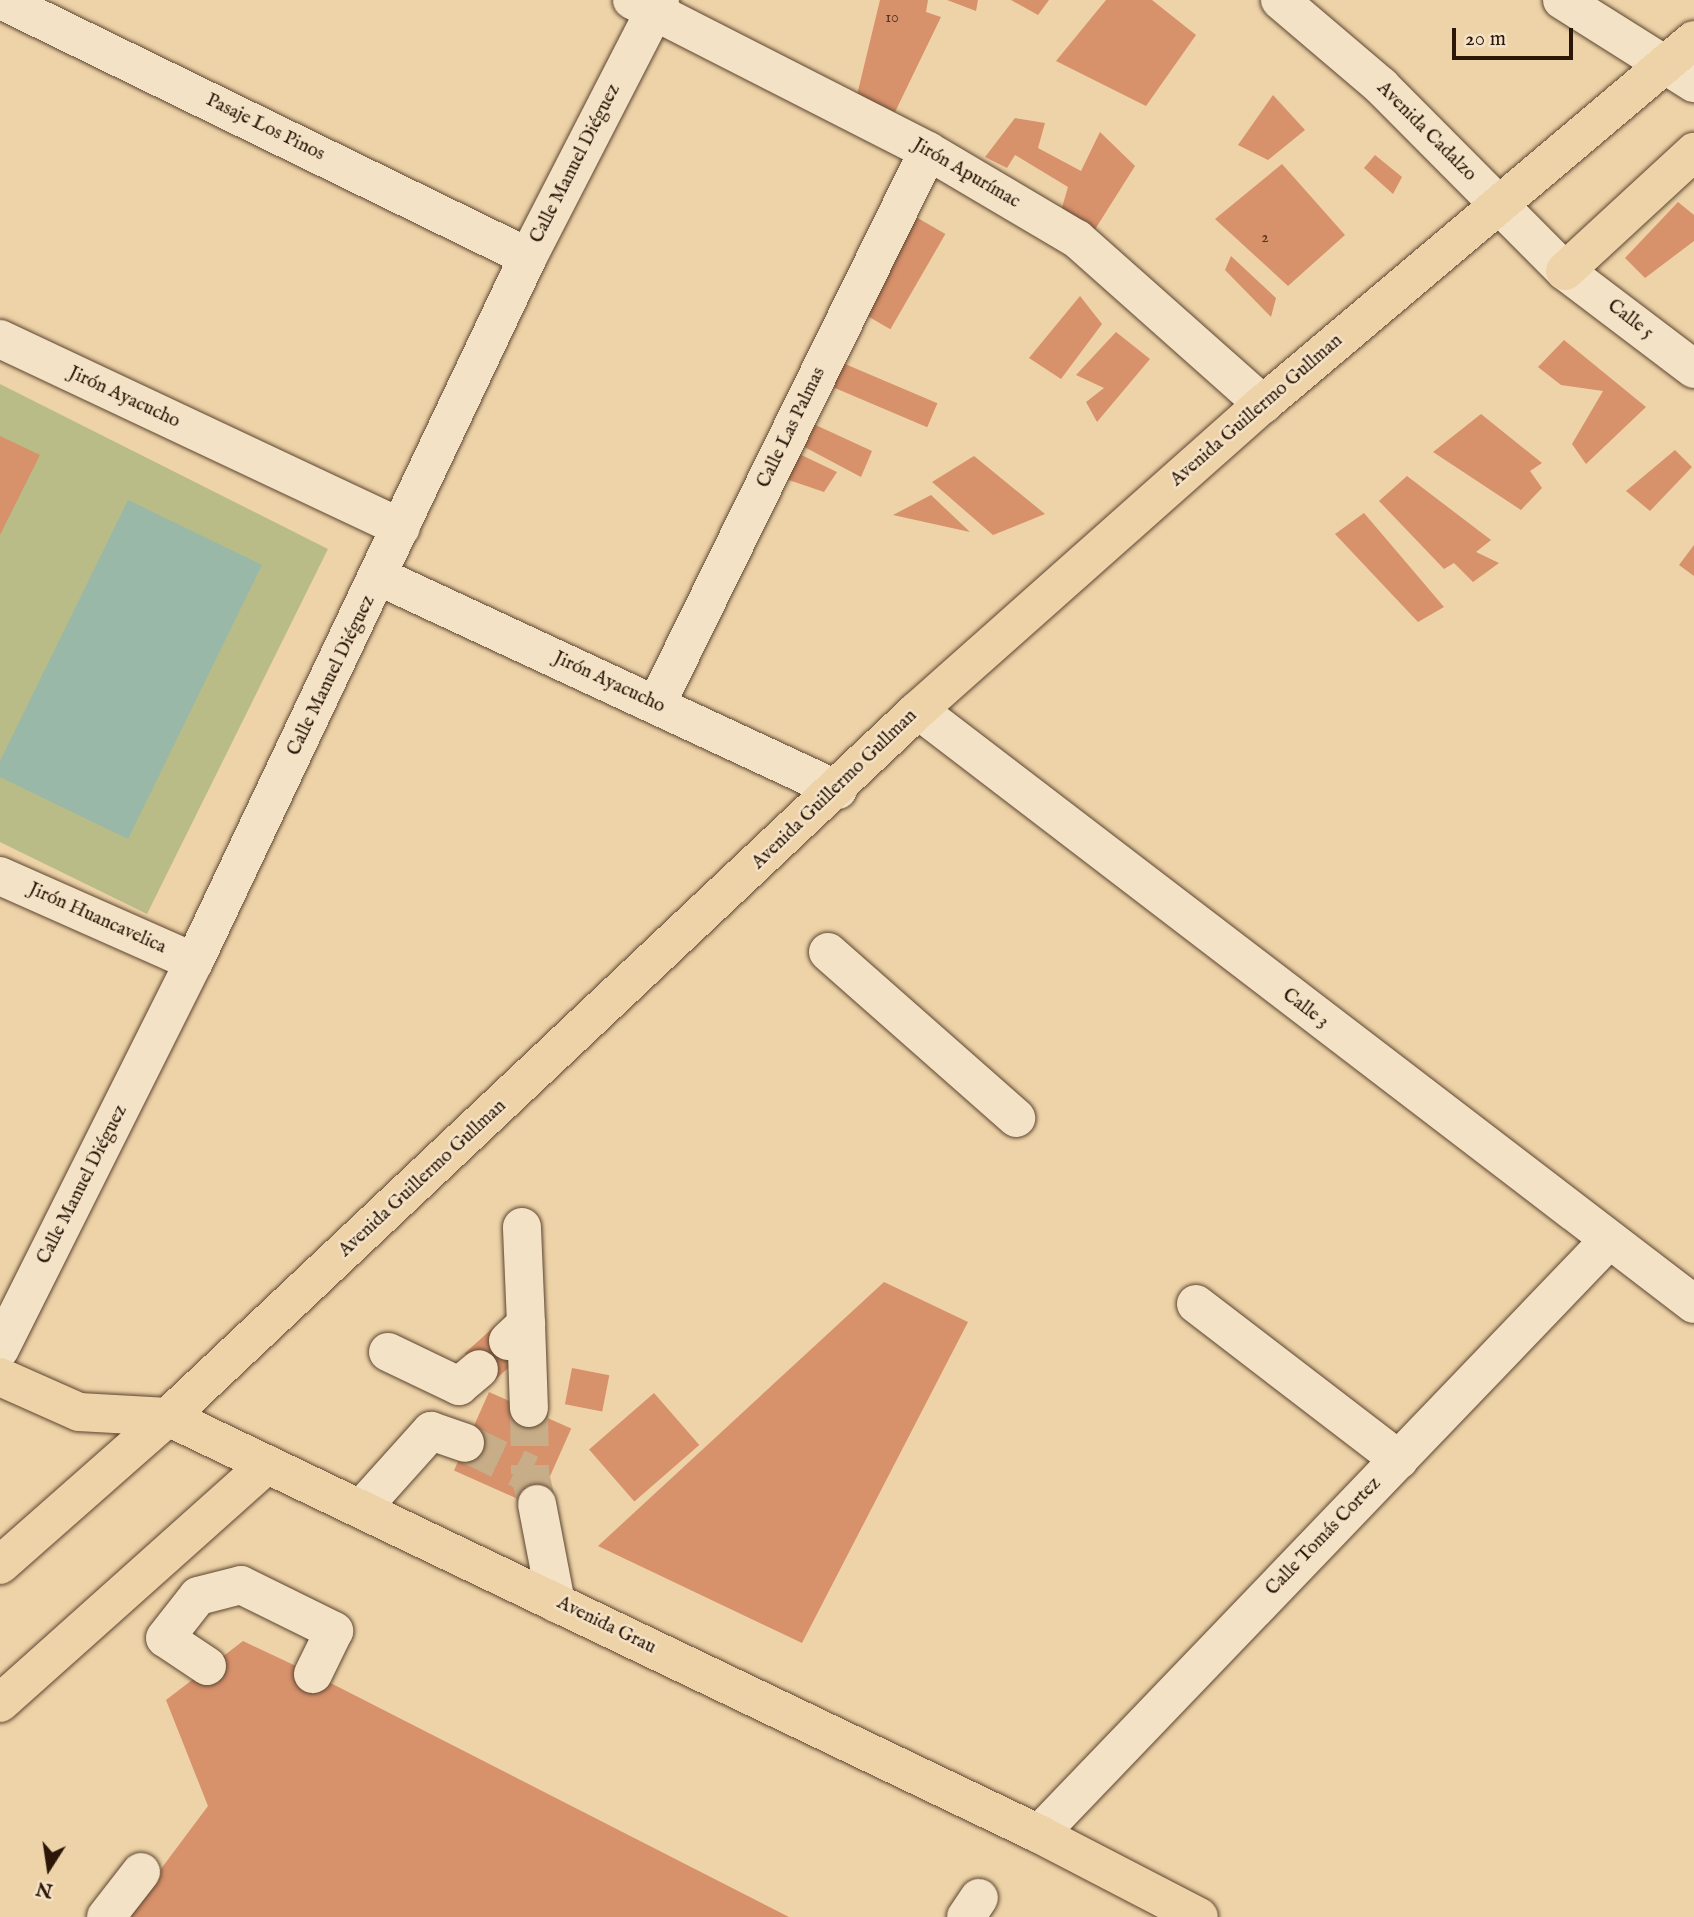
<!DOCTYPE html>
<meta charset="utf-8">
<style>
body{margin:0}
#map{position:relative;width:1694px;height:1917px;overflow:hidden;background:#eed3a8;font-family:"IM FELL English",serif}
div>[style]{position:absolute}
.green>*{inset:0;background:#b9bc87}
.water>*{inset:0;background:#99b8a7}
.building>*{inset:0;background:#d7916b;transform-origin:0 0}
.minor-tunnel>*{height:38px;margin-top:-19px;transform-origin:0;background:repeating-linear-gradient(90deg,#c7ad88 0 38px,transparent 0 57px)}
.roads{filter:drop-shadow(0 0 2px #5c4530) drop-shadow(0 0 2px #5c4530)}
.minor>*{height:38px;margin:-19px;padding:0 19px;transform-origin:19px;border-radius:19px;background:#f4e2c6}
.major>*{height:38px;margin:-19px;padding:0 19px;transform-origin:19px;border-radius:19px;background:#eed3a8}
span{translate:-50% -50%;white-space:nowrap;text-align:center;line-height:1.15;-webkit-text-stroke:5px #f4e2c6;paint-order:stroke}
.number-label{font-size:16px;color:#563521}
.number-label span{-webkit-text-stroke-width:0}
.street-label{font-size:19px;color:#2b1608}
.north{position:absolute;left:14px;top:1833px;width:70px;height:70px;-webkit-text-stroke:5px #f4e2c6;paint-order:stroke;rotate:192deg;font-size:19px;font-weight:700;line-height:28px;text-align:center;color:#2b1608}
.north::after{content:'';display:block;margin:auto;width:24px;height:32px;background:#2b1608;clip-path:polygon(50% 0,100% 100%,50% 72%,0 100%)}
.scale{position:absolute;left:1452px;top:28px;width:121px;height:32px;box-sizing:border-box;border:4px solid #2b1608;border-top:0;padding-left:9px;font-size:21px;line-height:24px;white-space:nowrap;color:#2b1608;-webkit-text-stroke:5px #f4e2c6;paint-order:stroke}
</style>
<div id="map">
<div class="green">
<div style="clip-path:polygon(0 384px,328px 549px,147px 914px,0 842px)"></div>
</div>
<div class="water">
<div style="clip-path:polygon(128px 500px,262px 565px,128px 839px,0 777px,0 761px)"></div>
</div>
<div class="building">
<div style="clip-path:polygon(880px 0,928px 0,926px 12px,941px 17px,895px 112px,857px 95px)"></div>
<div style="clip-path:polygon(947px 0,978px 0,976px 11px)"></div>
<div style="clip-path:polygon(1011px 0,1049px 0,1038px 15px)"></div>
<div style="clip-path:polygon(1106px 0,1152px 0,1196px 35px,1146px 106px,1056px 61px)"></div>
<div style="clip-path:polygon(1273px 95px,1305px 130px,1268px 160px,1238px 145px)"></div>
<div style="clip-path:polygon(1015px 118px,1045px 123px,1038px 148px,1081px 171px,1100px 132px,1135px 166px,1094px 231px,1061px 211px,1068px 187px,1015px 155px,1007px 168px,985px 157px)"></div>
<div style="clip-path:polygon(1375px 155px,1402px 177px,1393px 194px,1364px 168px)"></div>
<div style="clip-path:polygon(1282px 164px,1345px 235px,1288px 286px,1215px 219px)"></div>
<div style="clip-path:polygon(1678px 202px,1694px 215px,1694px 241px,1645px 278px,1625px 258px)"></div>
<div style="left:909px;top:213px;width:42px;height:110px;rotate:30deg"></div>
<div style="clip-path:polygon(1231px 256px,1276px 298px,1271px 317px,1225px 270px)"></div>
<div style="clip-path:polygon(1080px 296px,1102px 324px,1061px 379px,1029px 358px)"></div>
<div style="clip-path:polygon(1116px 332px,1150px 359px,1097px 422px,1086px 402px,1104px 388px,1076px 375px)"></div>
<div style="clip-path:polygon(1564px 340px,1646px 407px,1586px 464px,1572px 444px,1603px 391px,1561px 385px,1538px 367px)"></div>
<div style="left:838px;top:361px;width:108px;height:26px;rotate:23deg"></div>
<div style="clip-path:polygon(1481px 414px,1542px 463px,1530px 471px,1542px 488px,1521px 510px,1433px 452px)"></div>
<div style="clip-path:polygon(807px 421px,872px 451px,861px 477px,795px 442px)"></div>
<div style="clip-path:polygon(0 436px,40px 455px,0 535px)"></div>
<div style="clip-path:polygon(1675px 450px,1692px 467px,1650px 511px,1626px 491px)"></div>
<div style="clip-path:polygon(793px 451px,837px 472px,824px 492px,780px 477px)"></div>
<div style="clip-path:polygon(974px 456px,1045px 514px,993px 535px,932px 482px)"></div>
<div style="clip-path:polygon(1407px 476px,1491px 540px,1476px 552px,1499px 563px,1473px 582px,1454px 563px,1444px 569px,1379px 501px)"></div>
<div style="clip-path:polygon(931px 495px,970px 532px,893px 515px)"></div>
<div style="clip-path:polygon(1364px 513px,1444px 607px,1418px 622px,1335px 534px)"></div>
<div style="clip-path:polygon(1694px 545px,1694px 576px,1679px 565px)"></div>
<div style="clip-path:polygon(884px 1282px,968px 1322px,802px 1643px,598px 1546px)"></div>
<div style="left:495px;top:1326px;width:40px;height:41px;rotate:48deg"></div>
<div style="left:572px;top:1368px;width:38px;height:37px;rotate:11deg"></div>
<div style="left:489px;top:1392px;width:90px;height:86px;rotate:24deg"></div>
<div style="left:654px;top:1393px;width:69px;height:86px;rotate:49deg"></div>
<div style="clip-path:polygon(243px 1641px,313px 1674px,789px 1917px,125px 1917px,208px 1806px,166px 1700px)"></div>
</div>
<div class="minor-tunnel">
<div style="left:529px;top:1408px;width:66px;rotate:89.1deg"></div>
<div style="left:465px;top:1443px;width:72px;rotate:25.5deg"></div>
<div style="left:530px;top:1474px;width:31px;rotate:77deg"></div>
</div>
<div class="roads">
<div class="minor">
<div style="left:1px;top:0;width:586px;rotate:26deg"></div>
<div style="left:632px;top:0;width:332px;rotate:27deg"></div>
<div style="left:928px;top:151px;width:173px;rotate:30.6deg"></div>
<div style="left:1077px;top:239px;width:249px;rotate:41.6deg"></div>
<div style="left:1280px;top:0;width:133px;rotate:40.4deg"></div>
<div style="left:1381px;top:86px;width:261px;rotate:45.2deg"></div>
<div style="left:1565px;top:271px;width:162px;rotate:37.2deg"></div>
<div style="left:1562px;top:0;width:156px;rotate:32.2deg"></div>
<div style="left:0;top:339px;width:443px;rotate:25.2deg"></div>
<div style="left:380px;top:577px;width:505px;rotate:24.94deg"></div>
<div style="left:656px;top:705px;width:617px;rotate:-63.85deg"></div>
<div style="left:918px;top:710px;width:977px;rotate:37.43deg"></div>
<div style="left:0;top:876px;width:212px;rotate:23.9deg"></div>
<div style="left:828px;top:952px;width:251px;rotate:41.4deg"></div>
<div style="left:1196px;top:1304px;width:256px;rotate:37.5deg"></div>
<div style="left:526px;top:1324px;width:84px;rotate:88deg"></div>
<div style="left:508px;top:1341px;width:25px;rotate:-43deg"></div>
<div style="left:526px;top:1324px;width:97px;rotate:-92.4deg"></div>
<div style="left:0;top:1349px;width:433px;rotate:-63.4deg"></div>
<div style="left:194px;top:962px;width:780px;rotate:-64.65deg"></div>
<div style="left:528px;top:257px;width:289px;rotate:-62.8deg"></div>
<div style="left:388px;top:1352px;width:79px;rotate:25.6deg"></div>
<div style="left:459px;top:1386px;width:26px;rotate:-40deg"></div>
<div style="left:537px;top:1504px;width:101px;rotate:79.1deg"></div>
<div style="left:361px;top:1509px;width:105px;rotate:-48.1deg"></div>
<div style="left:431px;top:1431px;width:36px;rotate:19deg"></div>
<div style="left:207px;top:1666px;width:50px;rotate:-146.3deg"></div>
<div style="left:165px;top:1638px;width:53px;rotate:-51.8deg"></div>
<div style="left:198px;top:1596px;width:44px;rotate:-14.3deg"></div>
<div style="left:241px;top:1585px;width:104px;rotate:26.3deg"></div>
<div style="left:334px;top:1631px;width:48px;rotate:116deg"></div>
<div style="left:1039px;top:1834px;width:823px;rotate:-46.18deg"></div>
<div style="left:106px;top:1917px;width:57px;rotate:-52.1deg"></div>
<div style="left:966px;top:1917px;width:23px;rotate:-56deg"></div>
</div>
<div class="major">
<div style="left:1565px;top:271px;width:176px;rotate:-42.7deg"></div>
<div style="left:0;top:1377px;width:86px;rotate:23.9deg"></div>
<div style="left:79px;top:1412px;width:89px;rotate:3.2deg"></div>
<div style="left:168px;top:1417px;width:966px;rotate:25.58deg"></div>
<div style="left:1039px;top:1834px;width:180px;rotate:27.4deg"></div>
<div style="left:0;top:1565px;width:224px;rotate:-41.4deg"></div>
<div style="left:168px;top:1417px;width:1031px;rotate:-43.31deg"></div>
<div style="left:918px;top:710px;width:461px;rotate:-41.6deg"></div>
<div style="left:1263px;top:404px;width:564px;rotate:-40.18deg"></div>
<div style="left:0;top:1703px;width:358px;rotate:-41.8deg"></div>
</div>
</div>
<div class="number-label">
<span style="left:892px;top:18px">10</span>
<span style="left:1265px;top:238px">2</span>
</div>
<div class="street-label">
<span style="left:265px;top:128px;rotate:26deg">Pasaje Los Pinos</span>
<span style="left:1426px;top:132px;rotate:45deg">Avenida Cadalzo</span>
<span style="left:576px;top:164px;rotate:-63deg">Calle Manuel Diéguez</span>
<span style="left:966px;top:174px;rotate:30deg">Jirón Apurímac</span>
<span style="left:1630px;top:320px;rotate:37deg">Calle 5</span>
<span style="left:124px;top:398px;rotate:25deg">Jirón Ayacucho</span>
<span style="left:1257px;top:411px;rotate:-41deg">Avenida Guillermo Gullman</span>
<span style="left:792px;top:428px;rotate:-64deg">Calle Las Palmas</span>
<span style="left:332px;top:676px;rotate:-64deg">Calle Manuel Diéguez</span>
<span style="left:609px;top:683px;rotate:25deg">Jirón Ayacucho</span>
<span style="left:835px;top:790px;rotate:-44deg">Avenida Guillermo Gullman</span>
<span style="left:97px;top:919px;rotate:24deg">Jirón Huancavelica</span>
<span style="left:1305px;top:1009px;rotate:37deg">Calle 3</span>
<span style="left:423px;top:1179px;rotate:-43deg">Avenida Guillermo Gullman</span>
<span style="left:83px;top:1185px;rotate:-63deg">Calle Manuel Diéguez</span>
<span style="left:1324px;top:1537px;rotate:-46deg">Calle Tomás Cortez</span>
<span style="left:606px;top:1626px;rotate:26deg">Avenida Grau</span>
</div>
<div class="north">N</div>
<div class="scale">20 m</div>
</div>
